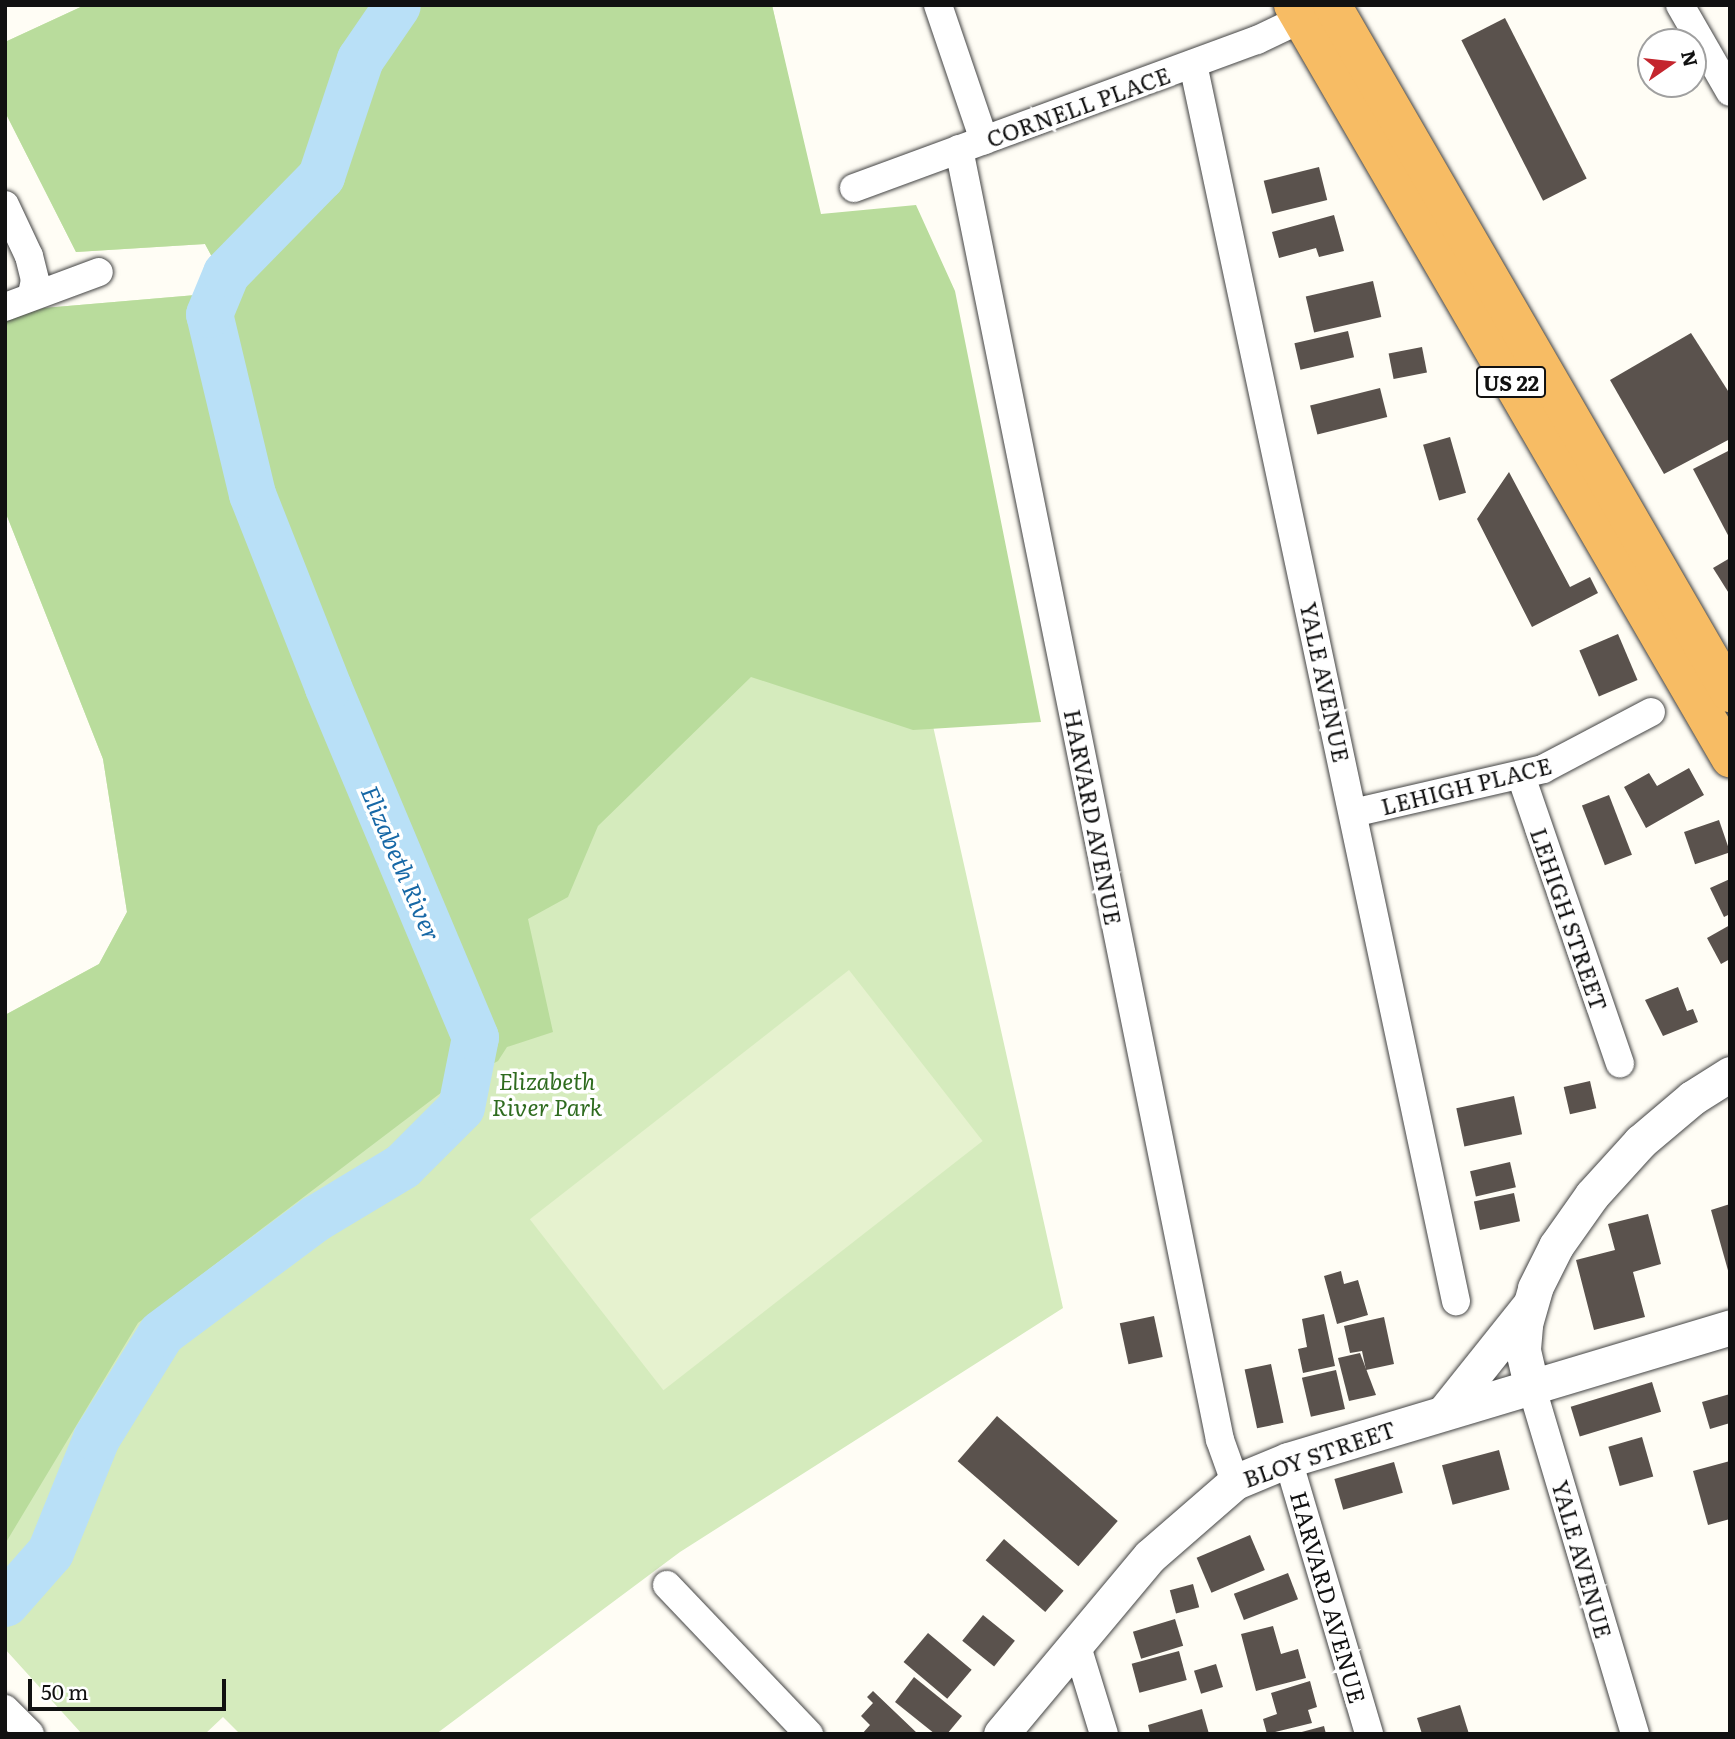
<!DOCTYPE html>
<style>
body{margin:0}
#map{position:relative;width:1735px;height:1739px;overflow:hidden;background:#fffdf5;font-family:Literata,serif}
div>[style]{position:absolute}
.green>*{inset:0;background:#d5ebbd}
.forest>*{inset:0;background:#b9dc9c}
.pitch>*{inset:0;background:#e6f2cf;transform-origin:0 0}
.river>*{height:47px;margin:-23.5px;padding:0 23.5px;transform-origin:23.5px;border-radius:23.5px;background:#b9e0f7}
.building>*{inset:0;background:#5a524d;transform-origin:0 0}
.roads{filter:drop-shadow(0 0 2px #444) drop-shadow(0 0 2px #444)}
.minor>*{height:28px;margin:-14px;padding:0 14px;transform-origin:14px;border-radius:14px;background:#fff}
.tertiary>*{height:35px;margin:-17.5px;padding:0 17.5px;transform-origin:17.5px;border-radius:17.5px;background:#fff}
.trunk>*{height:38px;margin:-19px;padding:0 19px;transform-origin:19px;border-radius:19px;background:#f7bc64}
span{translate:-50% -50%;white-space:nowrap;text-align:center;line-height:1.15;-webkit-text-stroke:7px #fff;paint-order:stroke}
.shield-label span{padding:2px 5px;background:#fff;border:2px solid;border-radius:5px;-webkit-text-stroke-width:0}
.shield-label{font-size:21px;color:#111;font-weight:700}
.street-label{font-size:23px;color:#111}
.park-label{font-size:23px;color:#2f6b1f;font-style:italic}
.water-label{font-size:24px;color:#1768a6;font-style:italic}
.frame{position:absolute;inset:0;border:7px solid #111;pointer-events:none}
.north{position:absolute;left:1637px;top:28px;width:70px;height:70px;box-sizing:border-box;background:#fff;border:2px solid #a0a0a0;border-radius:50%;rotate:76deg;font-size:19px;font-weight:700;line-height:28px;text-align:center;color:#111}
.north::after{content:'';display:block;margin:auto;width:24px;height:32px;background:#c4262e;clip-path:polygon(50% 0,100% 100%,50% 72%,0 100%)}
.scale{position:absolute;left:28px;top:1679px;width:198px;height:32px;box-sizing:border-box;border:4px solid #111;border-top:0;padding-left:9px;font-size:21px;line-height:24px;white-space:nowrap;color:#111;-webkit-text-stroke:5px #fff;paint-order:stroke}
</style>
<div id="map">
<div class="green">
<div style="clip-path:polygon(85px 5px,772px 5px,1063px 1308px,680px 1552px,436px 1734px,240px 1734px,223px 1717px,205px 1734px,82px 1734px,5px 1649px,5px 1015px,99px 964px,127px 912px,103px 759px,5px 511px,5px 321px,44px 308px,231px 292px,205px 244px,76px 252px,5px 112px,5px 42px)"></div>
</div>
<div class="forest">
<div style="clip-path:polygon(85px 5px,772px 5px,821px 214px,916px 205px,955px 291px,1041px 722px,913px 730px,751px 677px,598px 826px,568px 897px,528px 919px,553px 1032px,507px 1047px,498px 1061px,446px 1089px,138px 1323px,5px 1544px,5px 1015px,99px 964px,127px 912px,103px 759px,5px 511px,5px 321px,44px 308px,231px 292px,205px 244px,76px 252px,5px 112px,5px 42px)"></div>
</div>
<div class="pitch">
<div style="left:849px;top:970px;width:217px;height:405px;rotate:52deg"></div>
</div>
<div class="river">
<div style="left:5px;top:1603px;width:68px;rotate:-48.6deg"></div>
<div style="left:50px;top:1552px;width:123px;rotate:-68deg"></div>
<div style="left:96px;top:1438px;width:123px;rotate:-58.2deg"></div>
<div style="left:161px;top:1333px;width:191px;rotate:-36.7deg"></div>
<div style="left:314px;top:1219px;width:103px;rotate:-31.1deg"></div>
<div style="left:402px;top:1166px;width:83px;rotate:-45deg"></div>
<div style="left:461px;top:1107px;width:71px;rotate:-78.7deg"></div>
<div style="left:475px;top:1037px;width:380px;rotate:-112.8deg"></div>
<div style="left:328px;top:687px;width:207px;rotate:-111.5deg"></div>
<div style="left:252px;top:494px;width:185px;rotate:-103.4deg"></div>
<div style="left:209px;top:314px;width:44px;rotate:-67.5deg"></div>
<div style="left:226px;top:273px;width:136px;rotate:-45.6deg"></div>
<div style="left:321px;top:176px;width:123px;rotate:-71.6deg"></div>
<div style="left:360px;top:59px;width:65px;rotate:-55.6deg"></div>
</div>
<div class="building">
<div style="left:1505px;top:18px;width:180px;height:49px;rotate:63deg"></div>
<div style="left:1319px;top:167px;width:34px;height:57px;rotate:76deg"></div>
<div style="clip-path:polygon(1334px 215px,1344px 251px,1319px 257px,1316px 248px,1279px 258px,1272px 232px)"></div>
<div style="left:1373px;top:281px;width:37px;height:69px;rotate:77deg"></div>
<div style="left:1348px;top:331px;width:27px;height:55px;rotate:77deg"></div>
<div style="clip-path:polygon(1691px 333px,1730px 394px,1730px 439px,1664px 474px,1610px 380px)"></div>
<div style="left:1422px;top:347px;width:26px;height:34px;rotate:79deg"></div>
<div style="left:1380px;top:388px;width:30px;height:72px;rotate:76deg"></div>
<div style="left:1450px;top:437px;width:58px;height:28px;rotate:74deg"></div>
<div style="clip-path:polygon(1730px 450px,1730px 539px,1693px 469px)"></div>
<div style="clip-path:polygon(1509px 472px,1570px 587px,1590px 577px,1598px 593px,1532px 627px,1477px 519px)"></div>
<div style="clip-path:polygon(1730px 558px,1730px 595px,1713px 568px)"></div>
<div style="left:1618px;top:634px;width:50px;height:42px;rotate:67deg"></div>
<div style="clip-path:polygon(1689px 768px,1704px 795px,1646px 828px,1624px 787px,1649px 773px,1657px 786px)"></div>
<div style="left:1609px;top:795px;width:64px;height:29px;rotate:69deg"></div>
<div style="left:1719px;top:820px;width:34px;height:37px;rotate:71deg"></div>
<div style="clip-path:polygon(1730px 879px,1730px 914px,1724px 917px,1710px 888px)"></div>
<div style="clip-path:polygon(1730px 925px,1730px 959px,1721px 964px,1707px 938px)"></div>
<div style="clip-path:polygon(1678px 987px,1687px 1011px,1693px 1009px,1698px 1022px,1663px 1036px,1645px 1000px)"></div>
<div style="left:1590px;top:1081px;width:28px;height:27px;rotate:77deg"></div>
<div style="left:1514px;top:1096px;width:39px;height:59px;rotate:78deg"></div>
<div style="left:1510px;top:1162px;width:26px;height:41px;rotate:77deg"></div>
<div style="left:1514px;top:1193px;width:29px;height:41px;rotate:78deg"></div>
<div style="clip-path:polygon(1730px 1204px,1730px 1274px,1729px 1274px,1711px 1210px)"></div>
<div style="clip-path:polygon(1648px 1214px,1661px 1264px,1633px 1272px,1645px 1317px,1594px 1330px,1576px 1260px,1615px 1250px,1608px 1224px)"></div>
<div style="clip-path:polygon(1341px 1271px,1344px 1284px,1358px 1280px,1368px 1315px,1337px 1324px,1324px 1276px)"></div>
<div style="clip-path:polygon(1324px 1314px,1335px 1366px,1303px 1373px,1298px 1349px,1307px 1347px,1302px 1319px)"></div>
<div style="left:1154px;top:1316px;width:42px;height:35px;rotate:78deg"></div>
<div style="clip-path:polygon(1384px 1317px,1394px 1364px,1366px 1370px,1362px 1351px,1350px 1353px,1344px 1326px)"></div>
<div style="clip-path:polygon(1360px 1353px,1376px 1395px,1349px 1401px,1338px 1358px)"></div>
<div style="left:1271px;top:1364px;width:60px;height:27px;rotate:78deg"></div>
<div style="left:1336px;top:1370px;width:40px;height:35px;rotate:77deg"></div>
<div style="left:1652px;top:1382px;width:31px;height:85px;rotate:73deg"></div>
<div style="clip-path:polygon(1730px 1394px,1730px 1423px,1710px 1429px,1702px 1402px)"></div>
<div style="left:997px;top:1416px;width:160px;height:60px;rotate:41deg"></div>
<div style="left:1642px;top:1437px;width:41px;height:35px;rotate:74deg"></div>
<div style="left:1499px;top:1450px;width:41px;height:59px;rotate:75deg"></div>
<div style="clip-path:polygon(1730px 1461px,1730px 1519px,1708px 1525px,1693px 1471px)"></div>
<div style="left:1394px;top:1462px;width:32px;height:62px;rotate:74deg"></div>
<div style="left:1250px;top:1535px;width:38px;height:58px;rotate:67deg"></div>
<div style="left:1004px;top:1539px;width:79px;height:28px;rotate:41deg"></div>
<div style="left:1288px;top:1573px;width:28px;height:58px;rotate:69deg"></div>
<div style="left:1193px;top:1584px;width:24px;height:24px;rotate:75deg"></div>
<div style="left:983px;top:1615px;width:41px;height:33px;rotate:39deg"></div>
<div style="left:1175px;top:1619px;width:28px;height:44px;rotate:73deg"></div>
<div style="clip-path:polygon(1273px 1626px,1281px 1654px,1298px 1649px,1306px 1678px,1256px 1691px,1241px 1634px)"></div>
<div style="left:928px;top:1633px;width:57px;height:38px;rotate:40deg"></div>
<div style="left:1179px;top:1651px;width:30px;height:49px;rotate:75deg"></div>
<div style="left:1216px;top:1664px;width:24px;height:23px;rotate:73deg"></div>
<div style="clip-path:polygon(914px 1677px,962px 1716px,947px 1734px,935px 1734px,895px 1702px)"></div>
<div style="clip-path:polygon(1310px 1681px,1317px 1707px,1308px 1710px,1312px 1723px,1267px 1734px,1263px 1719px,1277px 1714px,1271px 1693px)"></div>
<div style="clip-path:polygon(873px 1691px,918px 1734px,862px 1734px,870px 1725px,861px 1716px,873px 1703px,867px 1697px)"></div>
<div style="clip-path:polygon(1460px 1705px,1469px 1734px,1422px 1734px,1417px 1718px)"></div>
<div style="clip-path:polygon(1202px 1709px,1209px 1734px,1150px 1734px,1148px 1725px)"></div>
<div style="clip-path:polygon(1324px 1726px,1326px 1734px,1298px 1734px,1298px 1733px)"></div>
</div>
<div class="roads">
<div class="minor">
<div style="left:938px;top:5px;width:143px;rotate:71.2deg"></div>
<div style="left:1680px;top:5px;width:100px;rotate:60.1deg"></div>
<div style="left:1193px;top:64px;width:1265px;rotate:78deg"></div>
<div style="left:959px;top:149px;width:1317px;rotate:78.57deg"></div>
<div style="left:1220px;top:1440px;width:45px;rotate:70.3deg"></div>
<div style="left:854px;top:188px;width:429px;rotate:-20.2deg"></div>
<div style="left:1257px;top:40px;width:49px;rotate:-25.5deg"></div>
<div style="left:5px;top:205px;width:56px;rotate:64.8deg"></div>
<div style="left:29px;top:256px;width:25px;rotate:76deg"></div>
<div style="left:35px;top:280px;width:14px;rotate:102deg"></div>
<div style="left:5px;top:307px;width:100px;rotate:-20.4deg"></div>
<div style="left:1521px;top:776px;width:304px;rotate:71deg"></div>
<div style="left:1353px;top:813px;width:195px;rotate:-13deg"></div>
<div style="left:1543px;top:769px;width:122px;rotate:-27.8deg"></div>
<div style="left:1531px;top:1385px;width:364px;rotate:73.4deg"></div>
<div style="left:1288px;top:1460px;width:286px;rotate:73.5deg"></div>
<div style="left:667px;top:1585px;width:206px;rotate:46.4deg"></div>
<div style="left:1076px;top:1643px;width:95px;rotate:72.9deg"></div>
<div style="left:5px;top:1709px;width:35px;rotate:45deg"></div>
</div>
<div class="tertiary">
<div style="left:1531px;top:1385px;width:37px;rotate:-103deg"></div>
<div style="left:1523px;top:1349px;width:25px;rotate:-85deg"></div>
<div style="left:1525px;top:1324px;width:37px;rotate:-74deg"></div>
<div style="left:1535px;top:1288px;width:47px;rotate:-63.4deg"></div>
<div style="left:1556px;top:1246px;width:62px;rotate:-54.8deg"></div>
<div style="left:1592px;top:1195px;width:72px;rotate:-47.8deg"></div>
<div style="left:1640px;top:1142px;width:68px;rotate:-40.2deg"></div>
<div style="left:1692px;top:1098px;width:45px;rotate:-32.3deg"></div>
<div style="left:1445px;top:1411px;width:133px;rotate:-51.4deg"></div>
<div style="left:1001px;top:1734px;width:232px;rotate:-50.1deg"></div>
<div style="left:1150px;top:1556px;width:113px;rotate:-41deg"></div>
<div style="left:1235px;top:1482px;width:57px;rotate:-22.5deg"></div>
<div style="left:1288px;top:1460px;width:462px;rotate:-16.7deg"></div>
</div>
<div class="trunk">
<div style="left:1293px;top:5px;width:871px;rotate:59.87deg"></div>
<div style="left:1332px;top:5px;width:795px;rotate:59.95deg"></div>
</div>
</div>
<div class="shield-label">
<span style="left:1511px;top:382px">US 22</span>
</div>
<div class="street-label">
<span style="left:1078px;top:106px;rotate:-20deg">CORNELL PLACE</span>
<span style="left:1326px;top:682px;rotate:78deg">YALE AVENUE</span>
<span style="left:1466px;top:785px;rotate:-14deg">LEHIGH PLACE</span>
<span style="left:1094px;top:817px;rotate:79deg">HARVARD AVENUE</span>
<span style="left:1570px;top:919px;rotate:71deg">LEHIGH STREET</span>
<span style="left:1319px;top:1453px;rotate:-19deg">BLOY STREET</span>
<span style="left:1583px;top:1559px;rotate:74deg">YALE AVENUE</span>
<span style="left:1329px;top:1597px;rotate:74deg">HARVARD AVENUE</span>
</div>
<div class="park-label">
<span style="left:547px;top:1093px">Elizabeth<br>River Park</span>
</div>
<div class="water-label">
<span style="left:402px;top:863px;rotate:67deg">Elizabeth River</span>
</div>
<div class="frame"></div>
<div class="north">N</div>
<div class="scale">50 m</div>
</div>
